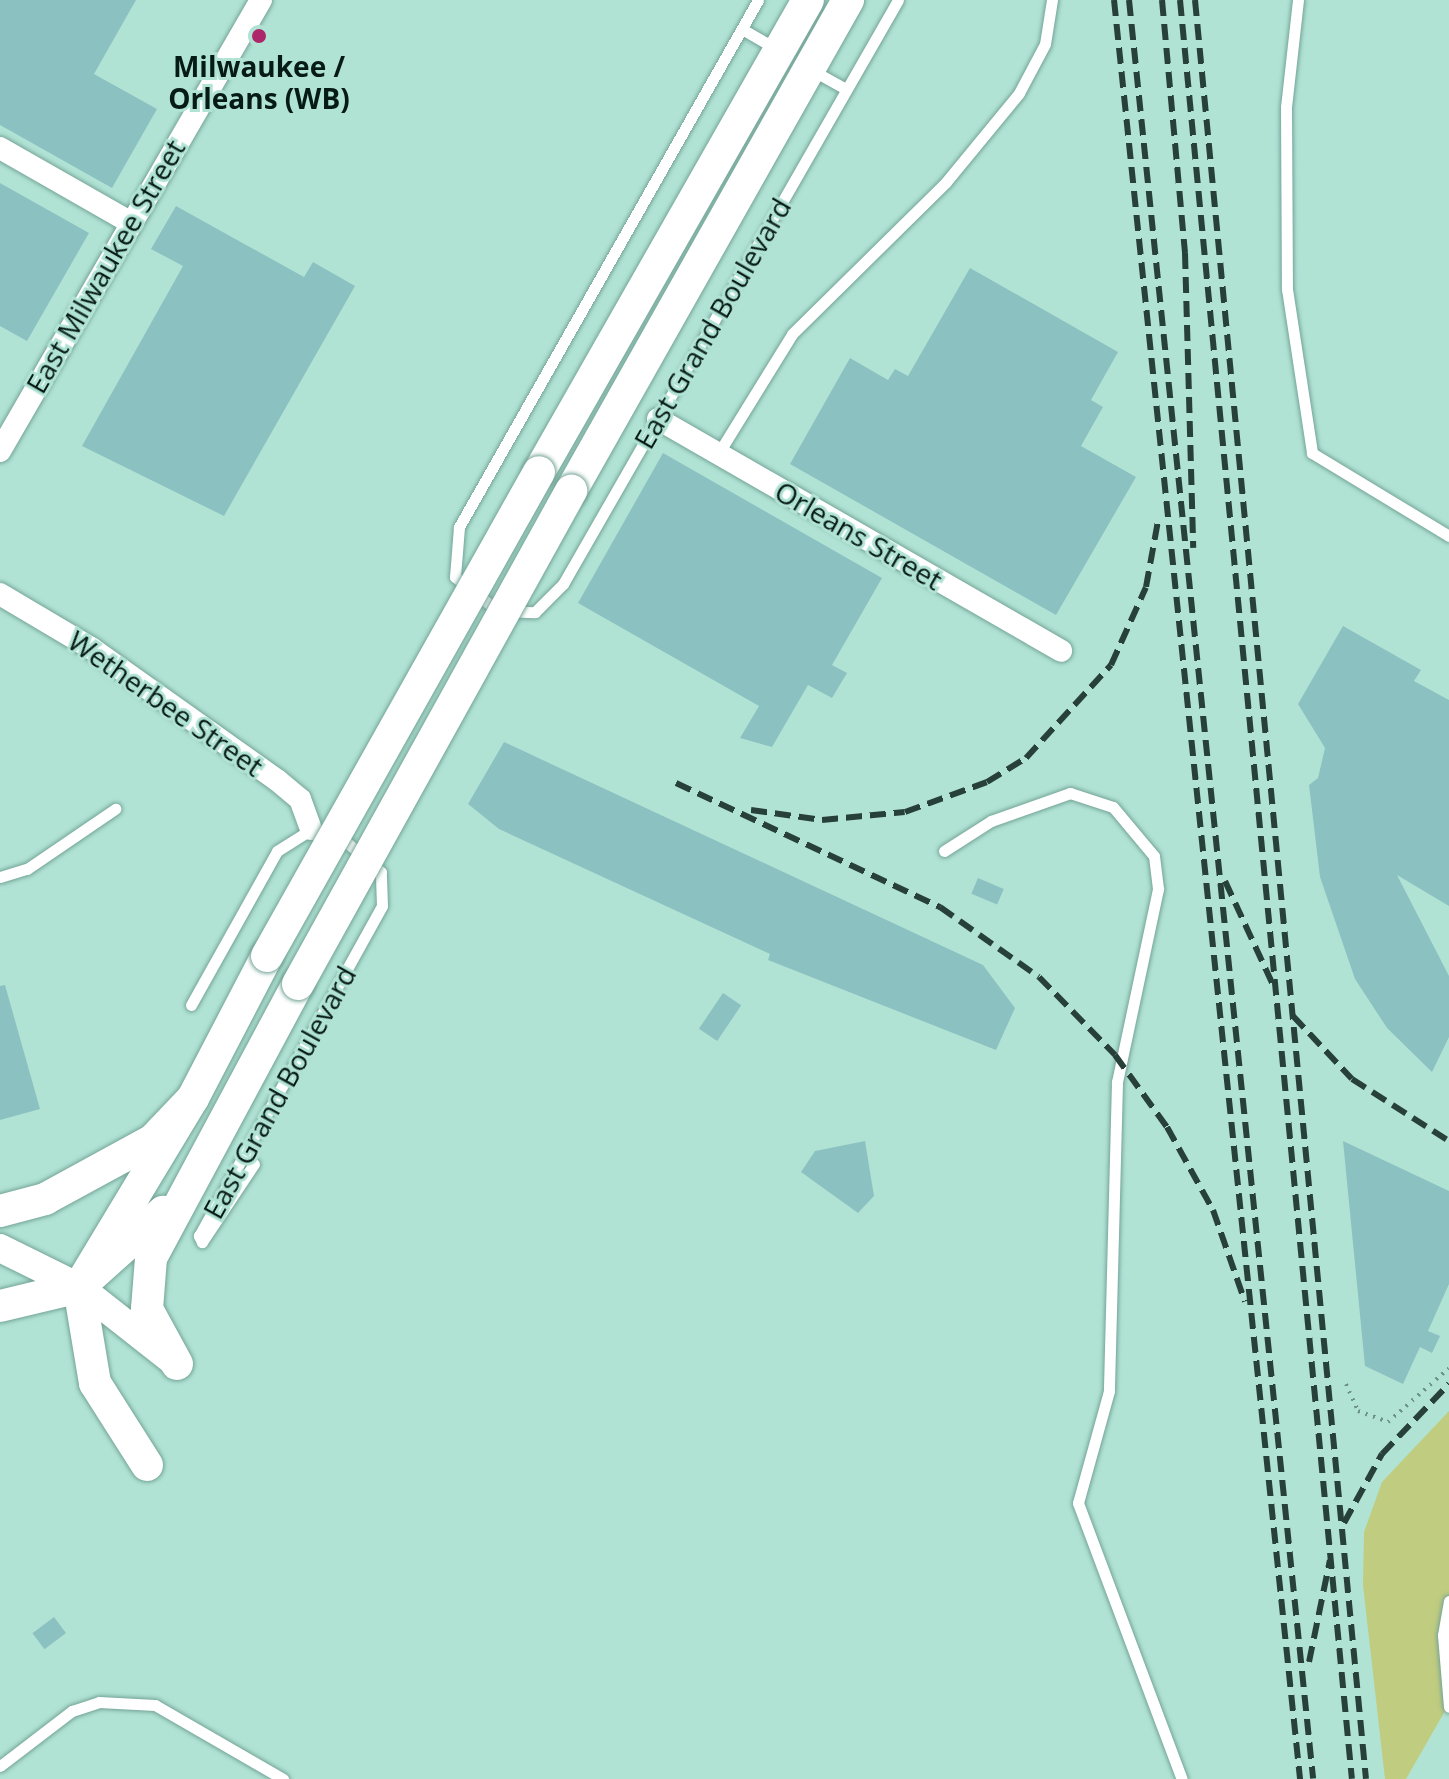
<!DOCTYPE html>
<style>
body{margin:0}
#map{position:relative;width:1449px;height:1779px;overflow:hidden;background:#b1e3d5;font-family:"Open Sans",sans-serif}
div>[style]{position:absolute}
.green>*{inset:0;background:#c0cc7f}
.building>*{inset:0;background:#8cc1c1;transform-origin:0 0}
.path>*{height:4px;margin-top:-2px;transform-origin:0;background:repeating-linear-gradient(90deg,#6d9389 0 2px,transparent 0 8px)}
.roads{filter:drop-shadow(0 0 2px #74a497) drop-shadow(0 0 2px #74a497)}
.service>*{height:11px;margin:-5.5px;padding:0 5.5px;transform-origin:5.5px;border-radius:5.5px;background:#fff}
.minor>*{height:22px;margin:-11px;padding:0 11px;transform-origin:11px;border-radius:11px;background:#fff}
.tertiary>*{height:28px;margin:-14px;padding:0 14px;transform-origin:14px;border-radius:14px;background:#fff}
.secondary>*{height:32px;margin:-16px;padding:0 16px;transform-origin:16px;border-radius:16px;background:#fff}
.rail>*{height:6px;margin-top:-3px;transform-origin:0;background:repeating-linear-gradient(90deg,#27413a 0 16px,transparent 0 24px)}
.bridges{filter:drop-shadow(0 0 2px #74a497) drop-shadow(0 0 2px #74a497)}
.secondary-bridge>*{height:32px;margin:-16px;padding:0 16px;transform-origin:16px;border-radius:16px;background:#fff}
.dots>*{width:22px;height:22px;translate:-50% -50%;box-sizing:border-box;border:4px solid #b1e3d5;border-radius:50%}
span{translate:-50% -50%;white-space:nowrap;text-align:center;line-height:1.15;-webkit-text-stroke:6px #b1e3d5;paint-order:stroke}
.poi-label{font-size:28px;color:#071b16;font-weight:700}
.street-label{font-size:28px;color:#071b16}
</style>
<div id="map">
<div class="green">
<div style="clip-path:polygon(1449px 1411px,1449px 1704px,1406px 1779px,1385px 1779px,1363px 1585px,1364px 1532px,1382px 1482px)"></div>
</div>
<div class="building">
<div style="clip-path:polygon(0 0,136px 0,94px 74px,157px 109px,112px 188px,0 125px)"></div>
<div style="clip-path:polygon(0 183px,89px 233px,27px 341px,0 326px)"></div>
<div style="clip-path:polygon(176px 206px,304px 277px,313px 262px,355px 286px,224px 516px,82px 446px,183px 266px,151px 249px)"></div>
<div style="clip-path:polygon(970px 268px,1118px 352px,1091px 400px,1103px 407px,1081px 446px,1136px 477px,1056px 615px,790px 464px,850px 358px,888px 380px,895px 369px,908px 376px)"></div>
<div style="clip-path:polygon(663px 453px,882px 578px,832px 665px,847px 673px,832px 698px,808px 685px,772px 747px,740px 738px,759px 706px,578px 603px)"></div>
<div style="clip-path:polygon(1343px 626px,1421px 670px,1414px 681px,1449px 700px,1449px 906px,1397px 875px,1449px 976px,1449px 1037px,1432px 1072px,1387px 1028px,1355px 979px,1320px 877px,1309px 785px,1318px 778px,1325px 748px,1298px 704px)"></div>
<div style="clip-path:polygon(504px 742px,983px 965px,1015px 1008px,996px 1050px,768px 960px,770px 954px,499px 829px,468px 804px)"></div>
<div style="left:978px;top:878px;width:28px;height:17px;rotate:23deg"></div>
<div style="clip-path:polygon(5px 985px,40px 1109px,0 1120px,0 986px)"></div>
<div style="left:723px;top:993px;width:22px;height:43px;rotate:34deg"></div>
<div style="clip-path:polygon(865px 1141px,874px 1196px,858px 1213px,801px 1172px,815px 1151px)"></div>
<div style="clip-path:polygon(1343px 1141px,1449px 1191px,1449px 1284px,1428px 1331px,1440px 1336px,1432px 1353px,1420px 1347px,1403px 1384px,1365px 1366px)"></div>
<div style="left:54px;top:1617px;width:20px;height:27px;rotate:53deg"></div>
</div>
<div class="path">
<div style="left:1346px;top:1384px;width:30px;rotate:66deg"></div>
<div style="left:1358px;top:1411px;width:32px;rotate:20deg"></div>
<div style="left:1388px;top:1422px;width:81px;rotate:-41.5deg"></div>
</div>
<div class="roads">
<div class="service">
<div style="left:758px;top:0;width:606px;rotate:119.57deg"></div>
<div style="left:459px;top:527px;width:50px;rotate:94.6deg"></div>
<div style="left:455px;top:577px;width:55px;rotate:38.3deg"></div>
<div style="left:498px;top:611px;width:37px;rotate:2deg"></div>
<div style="left:535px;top:612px;width:40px;rotate:-45deg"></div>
<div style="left:563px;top:584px;width:673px;rotate:-60.16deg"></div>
<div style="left:1298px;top:0;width:108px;rotate:96.4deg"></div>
<div style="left:1286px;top:107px;width:182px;rotate:89.7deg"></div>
<div style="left:1287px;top:289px;width:166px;rotate:81.3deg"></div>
<div style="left:1312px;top:453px;width:160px;rotate:31.2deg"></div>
<div style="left:742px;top:29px;width:39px;rotate:30deg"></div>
<div style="left:810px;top:69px;width:41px;rotate:29.1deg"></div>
<div style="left:718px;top:454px;width:141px;rotate:-58.3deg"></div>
<div style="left:792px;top:334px;width:216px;rotate:-44.6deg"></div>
<div style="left:946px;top:182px;width:115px;rotate:-50.6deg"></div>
<div style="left:1019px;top:93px;width:55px;rotate:-62deg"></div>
<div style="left:1045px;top:44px;width:45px;rotate:-81deg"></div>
<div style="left:944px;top:851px;width:56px;rotate:-32.6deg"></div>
<div style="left:991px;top:821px;width:84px;rotate:-19.5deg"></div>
<div style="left:1070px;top:793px;width:45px;rotate:18deg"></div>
<div style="left:1113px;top:807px;width:64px;rotate:50.1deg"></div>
<div style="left:1154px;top:856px;width:33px;rotate:83deg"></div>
<div style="left:1158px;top:889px;width:197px;rotate:102deg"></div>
<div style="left:1117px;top:1082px;width:309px;rotate:91.5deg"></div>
<div style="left:1109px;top:1391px;width:116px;rotate:105.5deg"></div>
<div style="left:1078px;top:1503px;width:295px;rotate:69.4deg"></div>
<div style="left:0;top:877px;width:28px;rotate:-17deg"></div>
<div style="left:27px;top:869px;width:107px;rotate:-34.3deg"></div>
<div style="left:191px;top:1005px;width:176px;rotate:-60.8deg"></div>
<div style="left:277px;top:851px;width:41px;rotate:-32.2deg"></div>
<div style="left:254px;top:1164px;width:94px;rotate:123.7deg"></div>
<div style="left:202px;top:1242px;width:7px;rotate:-117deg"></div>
<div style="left:199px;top:1236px;width:377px;rotate:-61deg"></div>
<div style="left:382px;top:906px;width:34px;rotate:-92deg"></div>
<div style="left:381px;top:872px;width:58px;rotate:-139.2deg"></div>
<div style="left:1449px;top:1601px;width:35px;rotate:100deg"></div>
<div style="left:1443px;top:1635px;width:72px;rotate:85.2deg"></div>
<div style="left:0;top:1766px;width:91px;rotate:-37.4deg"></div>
<div style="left:72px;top:1711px;width:28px;rotate:-18deg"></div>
<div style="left:99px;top:1702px;width:56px;rotate:3.1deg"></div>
<div style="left:155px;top:1705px;width:148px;rotate:30deg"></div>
</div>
<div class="minor">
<div style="left:0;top:148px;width:147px;rotate:29.7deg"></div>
<div style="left:658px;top:419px;width:465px;rotate:29.9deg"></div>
<div style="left:0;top:451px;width:521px;rotate:-59.94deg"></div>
<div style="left:0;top:594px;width:106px;rotate:30.7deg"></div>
<div style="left:91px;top:648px;width:228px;rotate:35.4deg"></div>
<div style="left:277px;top:780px;width:30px;rotate:40deg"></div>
<div style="left:300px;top:799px;width:32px;rotate:70deg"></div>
</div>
<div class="tertiary">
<div style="left:0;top:1248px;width:88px;rotate:26.3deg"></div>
<div style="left:79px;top:1287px;width:120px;rotate:38.2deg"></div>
</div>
<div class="secondary">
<div style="left:539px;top:472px;width:543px;rotate:-60.32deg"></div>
<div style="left:571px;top:491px;width:564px;rotate:-60.57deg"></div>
<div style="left:0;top:1211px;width:47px;rotate:-14.9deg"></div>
<div style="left:45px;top:1199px;width:123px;rotate:-28.6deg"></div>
<div style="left:153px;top:1140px;width:58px;rotate:-46.4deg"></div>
<div style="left:193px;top:1098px;width:160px;rotate:-62.5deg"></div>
<div style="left:0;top:1306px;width:81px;rotate:-13.5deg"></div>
<div style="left:79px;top:1287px;width:113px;rotate:-41.8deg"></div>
<div style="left:177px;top:1364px;width:63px;rotate:-118.6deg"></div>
<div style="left:147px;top:1309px;width:51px;rotate:-85.5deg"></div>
<div style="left:151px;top:1258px;width:311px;rotate:-61.8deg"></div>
<div style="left:147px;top:1465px;width:97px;rotate:-122.4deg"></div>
<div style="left:95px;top:1383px;width:97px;rotate:-99.5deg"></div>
<div style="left:79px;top:1287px;width:221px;rotate:-58.9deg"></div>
</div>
</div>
<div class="rail">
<div style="left:1114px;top:0;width:1789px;rotate:84.03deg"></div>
<div style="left:1129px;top:0;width:1788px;rotate:84.09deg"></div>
<div style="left:1162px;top:0;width:254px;rotate:84.8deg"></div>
<div style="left:1185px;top:253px;width:295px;rotate:88.4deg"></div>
<div style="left:1180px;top:0;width:1787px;rotate:84.48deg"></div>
<div style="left:1195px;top:0;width:1787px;rotate:84.51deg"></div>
<div style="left:676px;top:783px;width:292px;rotate:25.2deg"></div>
<div style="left:940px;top:907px;width:121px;rotate:35.3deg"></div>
<div style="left:1039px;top:977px;width:109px;rotate:45.7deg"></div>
<div style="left:1115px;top:1055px;width:89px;rotate:54.2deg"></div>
<div style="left:1167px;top:1127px;width:95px;rotate:61deg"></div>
<div style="left:1213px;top:1210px;width:97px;rotate:70.8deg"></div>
<div style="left:751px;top:810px;width:72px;rotate:8deg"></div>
<div style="left:822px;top:820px;width:83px;rotate:-5.5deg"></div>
<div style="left:905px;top:812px;width:87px;rotate:-20.1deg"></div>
<div style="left:987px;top:782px;width:46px;rotate:-31.6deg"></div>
<div style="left:1026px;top:758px;width:126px;rotate:-47.6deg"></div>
<div style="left:1111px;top:665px;width:85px;rotate:-65.8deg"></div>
<div style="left:1146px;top:587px;width:67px;rotate:-79.7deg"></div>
<div style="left:1225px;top:881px;width:119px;rotate:65.2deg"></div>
<div style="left:1293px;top:1016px;width:86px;rotate:46.9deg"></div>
<div style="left:1352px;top:1079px;width:115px;rotate:32.6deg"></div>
<div style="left:1344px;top:1523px;width:79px;rotate:-61.2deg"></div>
<div style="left:1382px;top:1454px;width:97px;rotate:-46.3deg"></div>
<div style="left:1309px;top:1662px;width:104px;rotate:-78.4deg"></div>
</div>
<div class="bridges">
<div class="secondary-bridge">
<div style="left:267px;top:956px;width:555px;rotate:-60.66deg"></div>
<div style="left:298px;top:984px;width:564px;rotate:-61.02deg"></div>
</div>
</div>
<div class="dots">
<div style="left:259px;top:36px;background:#ae266a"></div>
</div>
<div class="poi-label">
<span style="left:259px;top:82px">Milwaukee /<br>Orleans (WB)</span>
</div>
<div class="street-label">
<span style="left:105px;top:266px;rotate:-60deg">East Milwaukee Street</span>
<span style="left:712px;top:323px;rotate:-60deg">East Grand Boulevard</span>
<span style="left:859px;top:535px;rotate:30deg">Orleans Street</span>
<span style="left:166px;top:703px;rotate:35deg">Wetherbee Street</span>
<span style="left:279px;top:1092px;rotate:-61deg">East Grand Boulevard</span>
</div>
</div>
